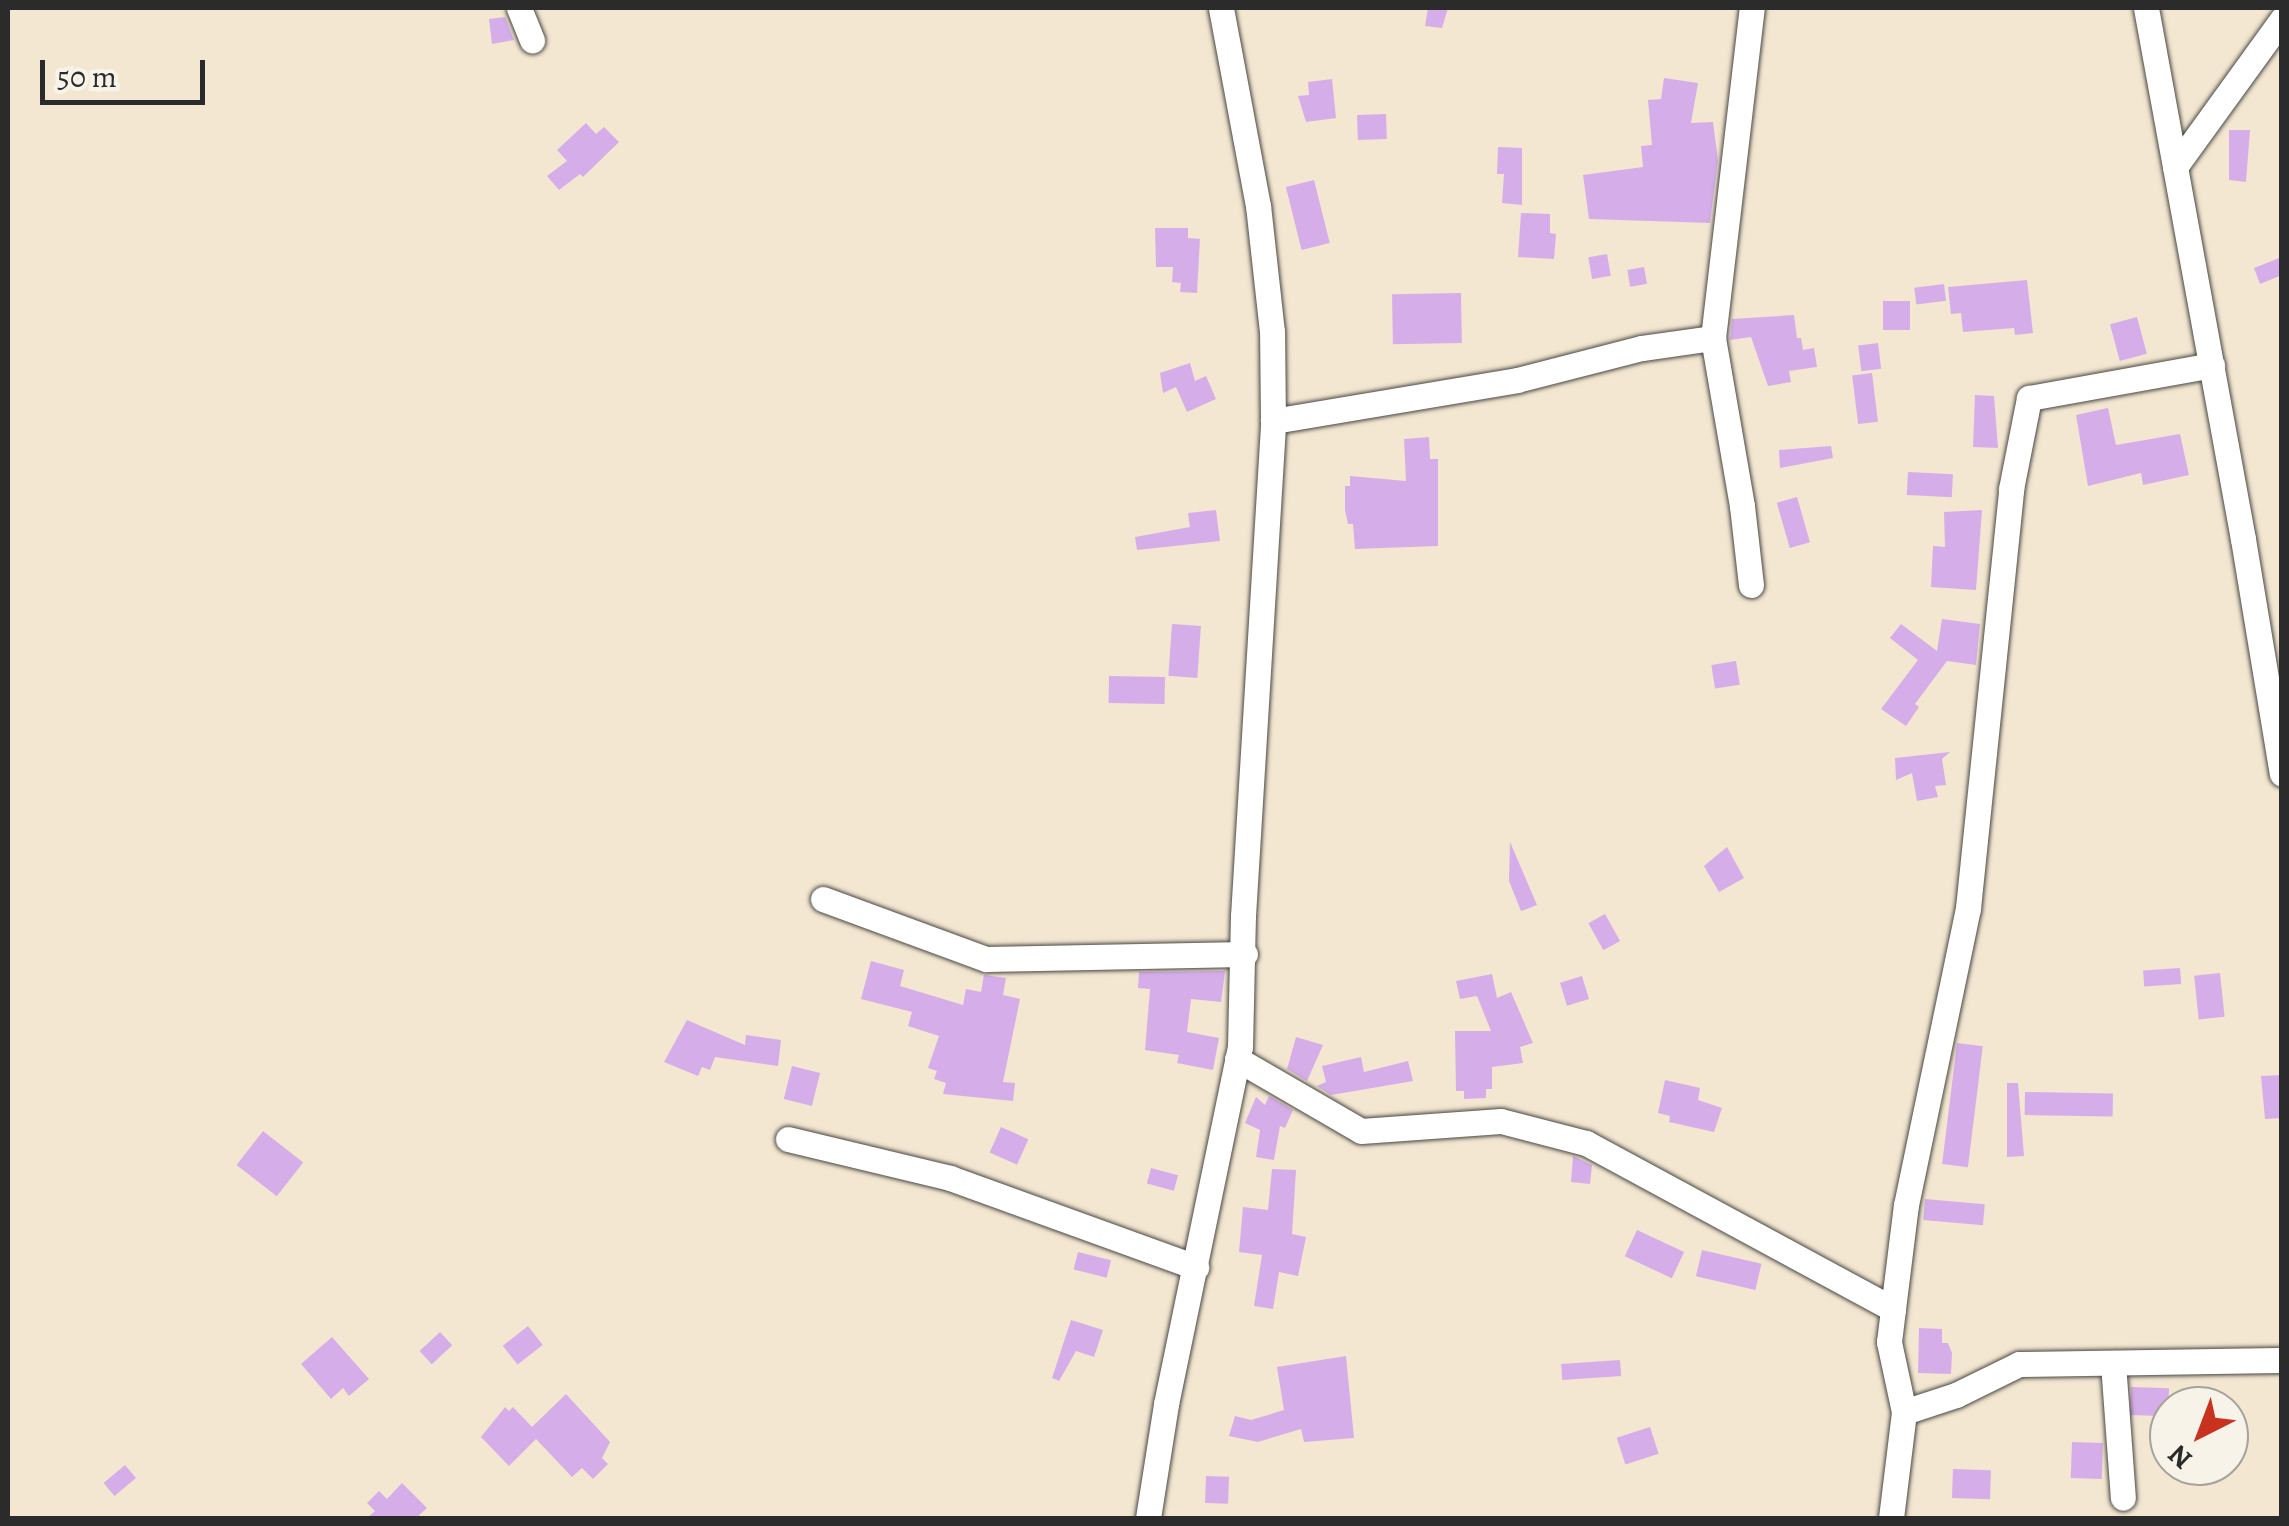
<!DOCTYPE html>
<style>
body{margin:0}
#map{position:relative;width:2289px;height:1526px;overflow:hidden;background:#f3e7d1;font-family:Alegreya,serif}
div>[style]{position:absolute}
.building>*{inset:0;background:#d5aee9;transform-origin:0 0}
.roads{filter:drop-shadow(0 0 2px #494744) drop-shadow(0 0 2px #494744)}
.minor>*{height:25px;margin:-12.5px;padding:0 12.5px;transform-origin:12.5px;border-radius:12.5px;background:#fff}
span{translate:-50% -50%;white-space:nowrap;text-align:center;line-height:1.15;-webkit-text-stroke:10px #f7f3e8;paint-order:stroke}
.frame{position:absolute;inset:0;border:10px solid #2b2b2b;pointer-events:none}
.north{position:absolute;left:2149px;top:1386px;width:100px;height:100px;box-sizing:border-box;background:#f7f3e8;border:2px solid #a5a39c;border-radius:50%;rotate:222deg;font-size:28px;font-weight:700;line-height:40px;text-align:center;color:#2b2b2b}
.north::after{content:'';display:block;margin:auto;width:35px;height:45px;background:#c8321e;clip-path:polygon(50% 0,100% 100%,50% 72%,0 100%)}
.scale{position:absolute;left:40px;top:60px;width:165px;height:45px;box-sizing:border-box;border:5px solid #2b2b2b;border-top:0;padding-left:12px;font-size:30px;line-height:35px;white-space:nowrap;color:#2b2b2b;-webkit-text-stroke:8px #f7f3e8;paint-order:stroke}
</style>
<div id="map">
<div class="building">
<div style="clip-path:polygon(1428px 8px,1448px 8px,1442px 28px,1425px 26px)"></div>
<div style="clip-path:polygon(505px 17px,514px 40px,492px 44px,489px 19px)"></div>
<div style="clip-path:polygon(1664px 78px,1698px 83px,1691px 123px,1713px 122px,1718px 160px,1710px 223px,1589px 219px,1583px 175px,1643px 167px,1641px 146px,1652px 145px,1648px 100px,1661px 99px)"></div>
<div style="clip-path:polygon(1332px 79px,1336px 118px,1306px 122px,1298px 96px,1309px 95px,1308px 82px)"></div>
<div style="left:1386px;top:114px;width:25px;height:29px;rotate:88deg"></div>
<div style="clip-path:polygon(586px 123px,596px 134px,604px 127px,619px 142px,583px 177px,580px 174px,559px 190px,547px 176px,567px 161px,557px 150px)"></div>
<div style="clip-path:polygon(2229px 130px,2250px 130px,2246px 182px,2229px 180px)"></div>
<div style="clip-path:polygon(1498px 147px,1522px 148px,1522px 205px,1502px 203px,1504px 174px,1497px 174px)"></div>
<div style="left:1314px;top:180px;width:65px;height:29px;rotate:76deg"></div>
<div style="clip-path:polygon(1521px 213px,1550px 214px,1550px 233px,1556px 234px,1554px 259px,1518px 257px)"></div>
<div style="clip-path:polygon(1155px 228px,1188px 228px,1188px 238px,1200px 239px,1197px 293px,1180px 292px,1181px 283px,1172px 282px,1173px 267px,1156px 267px)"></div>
<div style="left:1607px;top:254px;width:22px;height:19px;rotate:80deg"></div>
<div style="clip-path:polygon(2282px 257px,2282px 275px,2260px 284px,2254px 268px)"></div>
<div style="left:1644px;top:267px;width:17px;height:17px;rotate:80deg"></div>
<div style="clip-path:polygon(2027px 280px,2033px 333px,2015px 335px,2014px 328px,1963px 332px,1961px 313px,1951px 314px,1948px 287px)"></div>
<div style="left:1944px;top:284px;width:17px;height:30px;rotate:83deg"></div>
<div style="left:1461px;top:293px;width:50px;height:69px;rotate:89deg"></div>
<div style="left:1883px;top:301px;width:27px;height:29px"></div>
<div style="clip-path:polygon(1794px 315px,1797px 338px,1801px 338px,1803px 350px,1814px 348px,1817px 367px,1789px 371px,1791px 382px,1768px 386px,1751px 337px,1730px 340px,1732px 319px)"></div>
<div style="left:2137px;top:317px;width:38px;height:28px;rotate:75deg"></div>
<div style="left:1878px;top:343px;width:26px;height:20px;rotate:83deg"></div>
<div style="clip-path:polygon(1190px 363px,1195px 381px,1206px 376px,1216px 399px,1187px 412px,1176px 387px,1163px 393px,1160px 373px)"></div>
<div style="left:1872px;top:373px;width:49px;height:20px;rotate:83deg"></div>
<div style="clip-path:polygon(1975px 395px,1994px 396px,1998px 448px,1973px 447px)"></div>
<div style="clip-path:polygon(2108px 408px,2116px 445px,2180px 434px,2189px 475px,2143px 485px,2141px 473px,2088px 486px,2076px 415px)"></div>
<div style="clip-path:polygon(1429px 437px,1430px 459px,1438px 459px,1438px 546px,1355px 549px,1353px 524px,1348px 524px,1345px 510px,1345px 486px,1350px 486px,1350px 476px,1406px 481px,1404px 439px)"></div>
<div style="clip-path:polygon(1831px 446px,1833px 458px,1780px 468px,1779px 450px)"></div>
<div style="left:1908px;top:472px;width:45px;height:23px;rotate:3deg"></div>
<div style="left:1797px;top:497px;width:47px;height:21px;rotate:74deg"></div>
<div style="clip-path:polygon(1216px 510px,1220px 541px,1137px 550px,1135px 537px,1190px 527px,1188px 513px)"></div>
<div style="clip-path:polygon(1982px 510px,1976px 590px,1931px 587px,1933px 546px,1945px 547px,1944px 512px)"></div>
<div style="clip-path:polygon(1942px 619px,1980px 624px,1976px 665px,1947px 661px,1915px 704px,1919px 707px,1906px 726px,1881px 709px,1918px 660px,1890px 638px,1901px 624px,1937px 651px)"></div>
<div style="left:1172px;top:624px;width:29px;height:52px;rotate:4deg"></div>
<div style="left:1736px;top:661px;width:24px;height:25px;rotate:81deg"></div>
<div style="left:1109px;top:676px;width:56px;height:27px;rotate:1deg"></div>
<div style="clip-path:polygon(1950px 752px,1942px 759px,1946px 785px,1935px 786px,1938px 797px,1917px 801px,1912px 773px,1896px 780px,1895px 758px)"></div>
<div style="clip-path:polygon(1510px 842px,1537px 905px,1521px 911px,1509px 881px)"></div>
<div style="clip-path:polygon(1727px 847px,1744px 878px,1719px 892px,1704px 866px)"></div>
<div style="left:1605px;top:914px;width:31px;height:19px;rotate:61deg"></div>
<div style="clip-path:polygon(871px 961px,904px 970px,900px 986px,963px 1005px,966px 989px,981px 992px,984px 975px,1006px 978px,1003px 995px,1020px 999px,1003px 1082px,1015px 1083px,1013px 1101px,943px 1094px,946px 1083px,934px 1079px,937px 1071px,928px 1068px,939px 1036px,908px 1026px,912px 1012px,861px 999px)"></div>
<div style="left:2180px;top:968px;width:16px;height:37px;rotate:86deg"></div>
<div style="clip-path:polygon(1225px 971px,1221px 1002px,1191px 999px,1187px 1032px,1219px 1038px,1213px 1070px,1177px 1063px,1179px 1055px,1145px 1050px,1150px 989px,1138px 988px,1139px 972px)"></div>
<div style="left:2220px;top:973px;width:44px;height:26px;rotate:84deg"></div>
<div style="clip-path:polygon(1492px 974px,1497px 998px,1511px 992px,1533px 1043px,1520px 1047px,1523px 1063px,1492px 1067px,1492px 1089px,1486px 1089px,1486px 1098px,1464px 1099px,1464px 1091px,1456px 1091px,1455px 1031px,1491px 1031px,1477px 996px,1460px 999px,1456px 981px)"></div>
<div style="left:1582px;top:976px;width:24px;height:23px;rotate:73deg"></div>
<div style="clip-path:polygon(687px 1020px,745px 1045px,746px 1035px,781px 1040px,778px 1066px,715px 1057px,710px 1070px,702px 1067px,698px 1076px,664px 1062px)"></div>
<div style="clip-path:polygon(1296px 1037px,1323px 1045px,1307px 1081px,1287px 1069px)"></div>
<div style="left:1957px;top:1043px;width:26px;height:122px;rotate:7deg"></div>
<div style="clip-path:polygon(1361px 1057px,1364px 1072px,1408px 1061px,1413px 1081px,1331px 1095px,1317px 1086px,1326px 1082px,1322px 1066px)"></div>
<div style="left:792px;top:1066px;width:29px;height:34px;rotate:14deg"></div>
<div style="clip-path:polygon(2282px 1075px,2282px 1118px,2265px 1119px,2261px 1076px)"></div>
<div style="clip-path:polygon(1665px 1080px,1700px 1088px,1698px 1100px,1722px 1108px,1714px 1132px,1669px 1122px,1670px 1116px,1658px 1113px)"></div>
<div style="clip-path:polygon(2007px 1083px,2018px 1083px,2024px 1156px,2007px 1157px)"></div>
<div style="left:2025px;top:1092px;width:88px;height:23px;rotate:1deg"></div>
<div style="clip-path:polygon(1269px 1096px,1293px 1110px,1285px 1128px,1280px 1126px,1274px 1160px,1256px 1157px,1260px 1130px,1245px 1123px,1256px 1097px,1265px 1105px)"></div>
<div style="left:1001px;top:1127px;width:30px;height:28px;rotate:24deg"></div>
<div style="left:263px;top:1131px;width:51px;height:43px;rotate:38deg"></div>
<div style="clip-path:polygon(1573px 1156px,1592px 1165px,1590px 1184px,1571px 1182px)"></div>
<div style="left:1151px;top:1168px;width:28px;height:16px;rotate:15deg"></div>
<div style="clip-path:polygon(1272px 1169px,1296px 1170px,1292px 1234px,1306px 1237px,1298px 1276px,1279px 1272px,1273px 1309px,1254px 1306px,1262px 1255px,1239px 1252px,1243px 1207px,1268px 1210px)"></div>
<div style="left:1925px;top:1199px;width:60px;height:21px;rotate:5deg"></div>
<div style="left:1637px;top:1230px;width:52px;height:29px;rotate:25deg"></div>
<div style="left:1702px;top:1250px;width:61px;height:27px;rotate:13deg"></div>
<div style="left:1078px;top:1252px;width:34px;height:18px;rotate:14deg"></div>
<div style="clip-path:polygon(1071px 1320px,1103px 1330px,1094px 1357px,1076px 1351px,1059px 1381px,1052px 1378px)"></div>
<div style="left:528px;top:1326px;width:24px;height:32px;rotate:52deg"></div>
<div style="clip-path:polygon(1919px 1328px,1942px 1329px,1942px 1343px,1948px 1343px,1952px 1353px,1951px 1374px,1918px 1373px)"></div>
<div style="left:440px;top:1332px;width:18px;height:28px;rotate:47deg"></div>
<div style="clip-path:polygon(332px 1337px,369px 1379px,349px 1396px,343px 1388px,331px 1399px,301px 1364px)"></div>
<div style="clip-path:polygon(1346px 1356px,1354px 1438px,1304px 1442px,1301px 1429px,1258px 1442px,1229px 1436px,1235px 1416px,1251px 1420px,1284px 1410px,1277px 1367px)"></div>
<div style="left:1620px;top:1360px;width:16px;height:59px;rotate:86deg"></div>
<div style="left:2131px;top:1387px;width:38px;height:28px;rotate:2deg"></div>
<div style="clip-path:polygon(566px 1394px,610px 1442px,602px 1458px,608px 1464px,593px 1479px,582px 1468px,572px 1477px,536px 1439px,509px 1466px,481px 1437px,505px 1407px,509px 1411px,513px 1407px,532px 1427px)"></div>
<div style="left:1650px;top:1427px;width:28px;height:35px;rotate:72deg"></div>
<div style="left:2072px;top:1442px;width:31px;height:36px;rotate:2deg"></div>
<div style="left:125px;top:1465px;width:17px;height:28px;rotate:50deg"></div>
<div style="left:1953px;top:1469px;width:38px;height:29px;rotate:2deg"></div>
<div style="left:1206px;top:1476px;width:23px;height:27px;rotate:2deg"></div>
<div style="clip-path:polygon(402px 1483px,427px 1508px,416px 1518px,367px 1518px,375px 1511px,367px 1503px,379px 1491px,387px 1499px)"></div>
</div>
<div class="roads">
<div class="minor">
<div style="left:519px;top:8px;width:35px;rotate:68deg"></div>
<div style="left:2146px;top:8px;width:540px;rotate:79.65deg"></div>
<div style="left:2243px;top:539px;width:238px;rotate:80.6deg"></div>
<div style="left:2175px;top:167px;width:183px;rotate:-54.1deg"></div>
<div style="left:1273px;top:421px;width:247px;rotate:-9.5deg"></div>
<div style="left:1517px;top:380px;width:129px;rotate:-14.4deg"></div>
<div style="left:1642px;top:348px;width:72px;rotate:-8deg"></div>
<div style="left:1751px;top:585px;width:80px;rotate:-96.5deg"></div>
<div style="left:1742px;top:506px;width:170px;rotate:-99.8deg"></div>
<div style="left:1713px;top:338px;width:332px;rotate:-83.3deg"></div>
<div style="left:823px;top:899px;width:174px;rotate:20.2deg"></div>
<div style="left:986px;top:959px;width:259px;rotate:-1.1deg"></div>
<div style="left:1237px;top:1059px;width:143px;rotate:30.1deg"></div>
<div style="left:1361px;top:1131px;width:140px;rotate:-4.1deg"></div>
<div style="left:1501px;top:1121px;width:88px;rotate:14.5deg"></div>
<div style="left:1586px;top:1143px;width:349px;rotate:28.4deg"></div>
<div style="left:788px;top:1139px;width:167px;rotate:13.5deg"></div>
<div style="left:950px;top:1178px;width:262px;rotate:19.9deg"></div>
<div style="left:2113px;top:1363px;width:135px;rotate:85.8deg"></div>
<div style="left:1904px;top:1412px;width:55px;rotate:-18.1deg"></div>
<div style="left:1956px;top:1395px;width:70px;rotate:-26.2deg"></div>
<div style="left:2019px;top:1364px;width:263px;rotate:-0.9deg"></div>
<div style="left:1148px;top:1518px;width:115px;rotate:-81deg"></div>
<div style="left:1166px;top:1404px;width:365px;rotate:-78.3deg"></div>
<div style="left:1240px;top:1047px;width:131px;rotate:-88.7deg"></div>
<div style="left:1243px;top:916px;width:496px;rotate:-86.5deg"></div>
<div style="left:1273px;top:421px;width:89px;rotate:-90.6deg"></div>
<div style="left:1272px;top:332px;width:127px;rotate:-96.3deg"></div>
<div style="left:1258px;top:206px;width:201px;rotate:-100.6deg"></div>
<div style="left:1891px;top:1518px;width:107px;rotate:-83deg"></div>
<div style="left:1904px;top:1412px;width:72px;rotate:-102.1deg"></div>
<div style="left:1889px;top:1342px;width:33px;rotate:-83deg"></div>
<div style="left:1893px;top:1309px;width:105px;rotate:-82.9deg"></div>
<div style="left:1906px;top:1205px;width:303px;rotate:-78.2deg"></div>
<div style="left:1968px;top:908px;width:421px;rotate:-84.1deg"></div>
<div style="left:2011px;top:489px;width:93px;rotate:-78.8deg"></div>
<div style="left:2029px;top:398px;width:186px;rotate:-10.2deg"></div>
</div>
</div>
<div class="frame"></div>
<div class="north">N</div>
<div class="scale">50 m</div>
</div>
